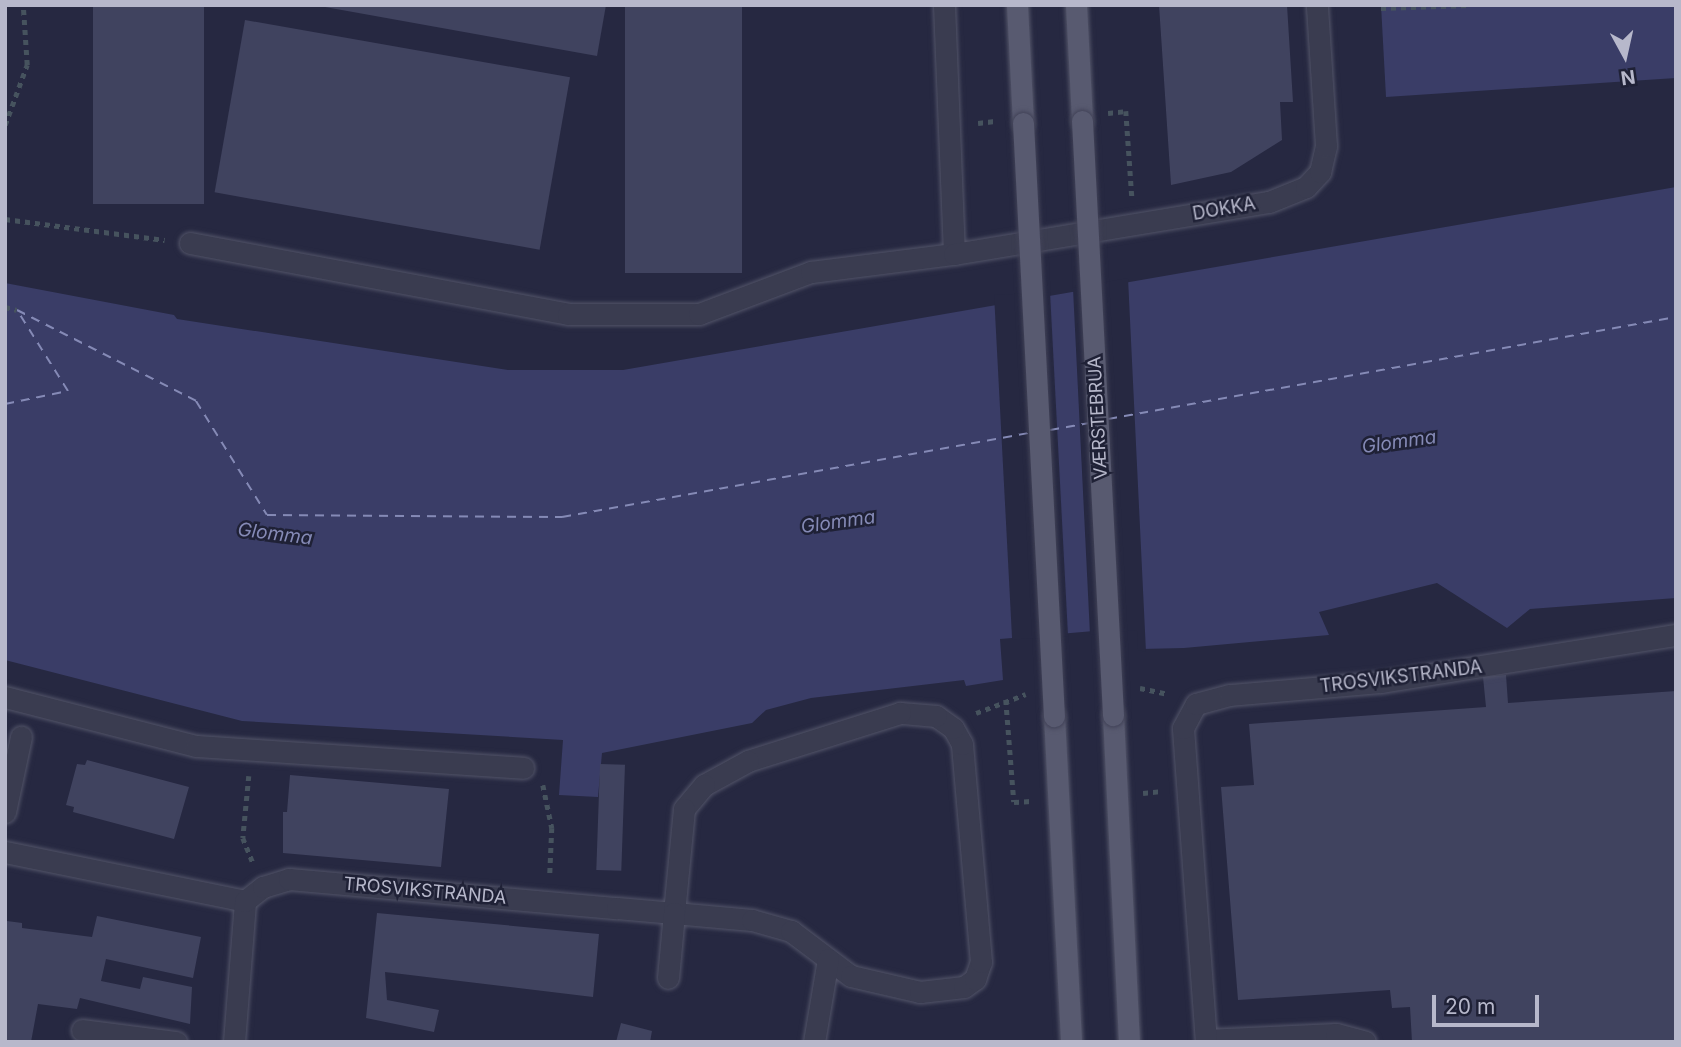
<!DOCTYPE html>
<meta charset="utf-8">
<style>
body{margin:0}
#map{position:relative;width:1681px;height:1047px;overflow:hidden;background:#262841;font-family:Inter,sans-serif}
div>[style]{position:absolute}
.water>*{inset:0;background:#3a3d67}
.pier>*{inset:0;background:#262841;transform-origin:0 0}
.ferry>*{height:2px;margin-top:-1px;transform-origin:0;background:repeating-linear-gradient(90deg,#858ab6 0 9px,transparent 0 16px)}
.building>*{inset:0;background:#40435f;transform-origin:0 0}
.path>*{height:4.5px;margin-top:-2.25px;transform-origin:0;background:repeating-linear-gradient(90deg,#46535e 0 5px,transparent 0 10px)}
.roads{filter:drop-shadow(0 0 2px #525468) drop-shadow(0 0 2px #525468)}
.minor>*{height:21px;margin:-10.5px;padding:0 10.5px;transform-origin:10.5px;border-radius:10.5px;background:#3a3c50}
.major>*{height:21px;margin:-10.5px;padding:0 10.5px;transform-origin:10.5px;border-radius:10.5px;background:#585a70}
.bridges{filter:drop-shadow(0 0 2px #414257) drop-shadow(0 0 2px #414257)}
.major-bridge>*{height:21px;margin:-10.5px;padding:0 10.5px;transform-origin:10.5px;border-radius:10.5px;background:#585a70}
span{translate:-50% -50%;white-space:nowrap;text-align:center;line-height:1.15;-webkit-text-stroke:5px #1f2136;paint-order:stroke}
.street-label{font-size:18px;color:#b7b8cb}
.water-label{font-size:19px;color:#858ab6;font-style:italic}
.frame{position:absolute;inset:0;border:7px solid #b7b8cb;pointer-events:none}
.north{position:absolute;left:1590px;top:21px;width:70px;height:70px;-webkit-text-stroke:5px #1f2136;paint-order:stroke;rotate:172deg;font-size:19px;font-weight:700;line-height:28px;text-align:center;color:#b7b8cb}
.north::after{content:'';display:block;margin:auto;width:24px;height:32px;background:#b7b8cb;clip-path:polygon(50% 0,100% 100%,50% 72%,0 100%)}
.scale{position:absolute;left:1432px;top:995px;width:107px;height:32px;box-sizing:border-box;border:4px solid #b7b8cb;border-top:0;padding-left:9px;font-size:21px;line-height:24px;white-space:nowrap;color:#b7b8cb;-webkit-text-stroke:5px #1f2136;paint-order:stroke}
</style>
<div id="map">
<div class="water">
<div style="clip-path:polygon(1381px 5px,1676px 5px,1676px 78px,1386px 97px)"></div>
<div style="clip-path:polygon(1676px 187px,1676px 598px,1530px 609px,1507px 628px,1437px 583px,1319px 612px,1329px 635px,1184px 648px,1141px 649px,1140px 627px,1000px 639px,1003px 680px,966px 686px,964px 680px,811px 698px,766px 710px,752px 723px,602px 753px,598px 797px,559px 795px,563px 740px,242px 721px,5px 660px,5px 283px,174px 315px,177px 319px,508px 370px,623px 370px)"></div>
</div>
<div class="pier">
<div style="clip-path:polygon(1128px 278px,1146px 652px,1138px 650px,1137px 630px,1090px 635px,1073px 288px)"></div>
<div style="left:1050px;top:292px;width:345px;height:56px;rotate:87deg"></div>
</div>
<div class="ferry">
<div style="left:5px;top:404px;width:64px;rotate:-11.7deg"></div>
<div style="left:68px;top:391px;width:96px;rotate:-122.2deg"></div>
<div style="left:17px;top:310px;width:201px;rotate:26.9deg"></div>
<div style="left:196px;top:401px;width:134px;rotate:58.1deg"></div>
<div style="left:267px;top:515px;width:295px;rotate:0.4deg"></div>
<div style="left:562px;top:517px;width:475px;rotate:-10.2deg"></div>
<div style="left:1108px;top:419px;width:577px;rotate:-10.18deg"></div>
<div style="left:1050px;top:430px;width:40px;rotate:-10deg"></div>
</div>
<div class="building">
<div style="left:93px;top:5px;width:111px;height:199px"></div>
<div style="clip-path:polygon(314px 5px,606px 5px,597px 56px)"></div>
<div style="left:625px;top:5px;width:117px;height:268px"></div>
<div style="clip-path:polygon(1159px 5px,1287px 5px,1293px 102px,1280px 102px,1282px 140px,1231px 172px,1171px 185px)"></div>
<div style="left:245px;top:20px;width:330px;height:175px;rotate:10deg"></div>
<div style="clip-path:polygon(1506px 675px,1508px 703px,1676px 691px,1676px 1042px,1412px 1042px,1410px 1007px,1392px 1008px,1390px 990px,1238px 1000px,1221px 787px,1254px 785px,1249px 724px,1486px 707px,1483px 677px)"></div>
<div style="clip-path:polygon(87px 760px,189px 787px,174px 839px,73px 812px,74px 807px,66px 805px,77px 764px,85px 765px)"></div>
<div style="left:600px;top:764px;width:25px;height:106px;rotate:2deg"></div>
<div style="clip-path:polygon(290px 775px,449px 789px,441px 867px,283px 853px,283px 812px,287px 812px)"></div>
<div style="clip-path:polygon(377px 913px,599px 934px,593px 997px,385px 972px,387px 1000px,439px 1010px,434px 1032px,366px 1018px)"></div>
<div style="clip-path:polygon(97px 916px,201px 937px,193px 978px,106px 959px,101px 981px,140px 989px,143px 977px,192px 987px,190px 1024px,80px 998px,77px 1009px,38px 1004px,31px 1042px,5px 1042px,7px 921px,22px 923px,22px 928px,92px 937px)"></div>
<div style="clip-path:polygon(621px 1023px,652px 1031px,650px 1042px,616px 1042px)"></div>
</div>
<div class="path">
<div style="left:1381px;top:8px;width:88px;rotate:-2deg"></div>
<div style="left:1108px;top:113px;width:18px;rotate:-6deg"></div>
<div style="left:1126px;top:111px;width:86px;rotate:86deg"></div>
<div style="left:978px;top:123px;width:17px;rotate:-7deg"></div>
<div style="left:5px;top:125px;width:64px;rotate:-69.9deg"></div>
<div style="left:27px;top:65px;width:60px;rotate:-93.8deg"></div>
<div style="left:5px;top:219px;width:161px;rotate:7.5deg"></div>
<div style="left:5px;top:307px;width:12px;rotate:14deg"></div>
<div style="left:1140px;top:688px;width:29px;rotate:12deg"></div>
<div style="left:1006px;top:700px;width:102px;rotate:85.5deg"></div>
<div style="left:1014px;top:802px;width:17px;rotate:-3deg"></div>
<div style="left:976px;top:713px;width:53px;rotate:-20.8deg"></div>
<div style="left:249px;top:776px;width:62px;rotate:95.5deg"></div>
<div style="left:243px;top:838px;width:27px;rotate:68deg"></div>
<div style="left:543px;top:785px;width:44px;rotate:78.2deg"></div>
<div style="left:552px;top:828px;width:45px;rotate:92.5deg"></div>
<div style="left:1143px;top:793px;width:18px;rotate:-6deg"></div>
</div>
<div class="roads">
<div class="minor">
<div style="left:944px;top:5px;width:249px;rotate:87.7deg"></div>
<div style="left:190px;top:243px;width:385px;rotate:10.6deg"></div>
<div style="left:568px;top:314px;width:131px"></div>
<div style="left:699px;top:314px;width:120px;rotate:-20.6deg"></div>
<div style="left:811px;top:272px;width:144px;rotate:-7.2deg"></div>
<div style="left:954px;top:254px;width:319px;rotate:-9.4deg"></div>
<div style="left:1269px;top:202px;width:40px;rotate:-22deg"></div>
<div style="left:1306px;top:187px;width:21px;rotate:-47deg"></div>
<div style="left:1320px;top:172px;width:27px;rotate:-77deg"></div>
<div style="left:1326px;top:146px;width:141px;rotate:-93.7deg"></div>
<div style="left:5px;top:697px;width:197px;rotate:14.4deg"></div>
<div style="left:196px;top:746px;width:328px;rotate:3.8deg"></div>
<div style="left:5px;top:812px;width:77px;rotate:-78deg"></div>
<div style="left:5px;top:852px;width:245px;rotate:11.5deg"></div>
<div style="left:82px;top:1030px;width:95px;rotate:7.3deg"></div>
<div style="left:1206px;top:1040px;width:130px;rotate:-2.6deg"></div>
<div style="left:1336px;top:1034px;width:30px;rotate:15deg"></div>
<div style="left:234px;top:1042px;width:141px;rotate:-85.5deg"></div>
<div style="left:245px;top:901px;width:23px;rotate:-38deg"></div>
<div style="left:263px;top:887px;width:27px;rotate:-17deg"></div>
<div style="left:289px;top:879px;width:329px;rotate:5.1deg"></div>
<div style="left:617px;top:908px;width:57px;rotate:5deg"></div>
<div style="left:674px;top:913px;width:78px;rotate:5.1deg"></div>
<div style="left:752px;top:920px;width:41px;rotate:15.8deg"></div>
<div style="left:791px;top:931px;width:75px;rotate:36.9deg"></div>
<div style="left:851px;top:976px;width:71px;rotate:13.1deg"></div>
<div style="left:920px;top:992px;width:44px;rotate:-6.5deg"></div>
<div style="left:964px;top:987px;width:14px;rotate:-36deg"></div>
<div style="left:975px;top:979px;width:18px;rotate:-71deg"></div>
<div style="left:981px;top:962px;width:219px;rotate:-95deg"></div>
<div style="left:962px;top:744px;width:18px;rotate:-119deg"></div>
<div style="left:953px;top:728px;width:21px;rotate:-145deg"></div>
<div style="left:936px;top:716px;width:36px;rotate:-175deg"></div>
<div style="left:900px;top:713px;width:159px;rotate:162.5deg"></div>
<div style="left:748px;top:761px;width:50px;rotate:151.4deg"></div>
<div style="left:704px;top:785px;width:31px;rotate:130deg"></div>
<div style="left:684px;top:809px;width:104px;rotate:95.5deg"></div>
<div style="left:674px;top:913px;width:65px;rotate:95.3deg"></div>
<div style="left:814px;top:1042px;width:84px;rotate:-80.4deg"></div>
<div style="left:1206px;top:1042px;width:315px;rotate:-94.2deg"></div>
<div style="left:1183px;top:728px;width:27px;rotate:-62deg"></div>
<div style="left:1196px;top:704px;width:35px;rotate:-15deg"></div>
<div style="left:1230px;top:695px;width:152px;rotate:-4.9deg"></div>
<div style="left:1381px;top:682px;width:299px;rotate:-9.1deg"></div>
</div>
<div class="major">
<div style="left:1017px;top:5px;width:118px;rotate:87.1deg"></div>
<div style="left:1076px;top:5px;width:116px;rotate:87deg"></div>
<div style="left:1113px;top:715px;width:327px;rotate:87.2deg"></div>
<div style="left:1054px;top:716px;width:326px;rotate:87deg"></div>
</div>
</div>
<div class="bridges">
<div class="major-bridge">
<div style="left:1082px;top:121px;width:595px;rotate:87.01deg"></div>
<div style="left:1023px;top:123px;width:594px;rotate:87.01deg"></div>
</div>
</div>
<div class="street-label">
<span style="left:1224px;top:209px;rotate:-10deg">DOKKA</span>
<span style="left:1098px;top:418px;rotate:-93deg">VÆRSTEBRUA</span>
<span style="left:1401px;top:677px;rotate:-7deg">TROSVIKSTRANDA</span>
<span style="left:425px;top:891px;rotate:5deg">TROSVIKSTRANDA</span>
</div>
<div class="water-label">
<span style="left:1399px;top:442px;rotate:-8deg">Glomma</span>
<span style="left:838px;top:522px;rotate:-8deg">Glomma</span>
<span style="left:275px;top:534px;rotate:7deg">Glomma</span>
</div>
<div class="frame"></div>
<div class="north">N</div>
<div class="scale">20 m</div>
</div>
